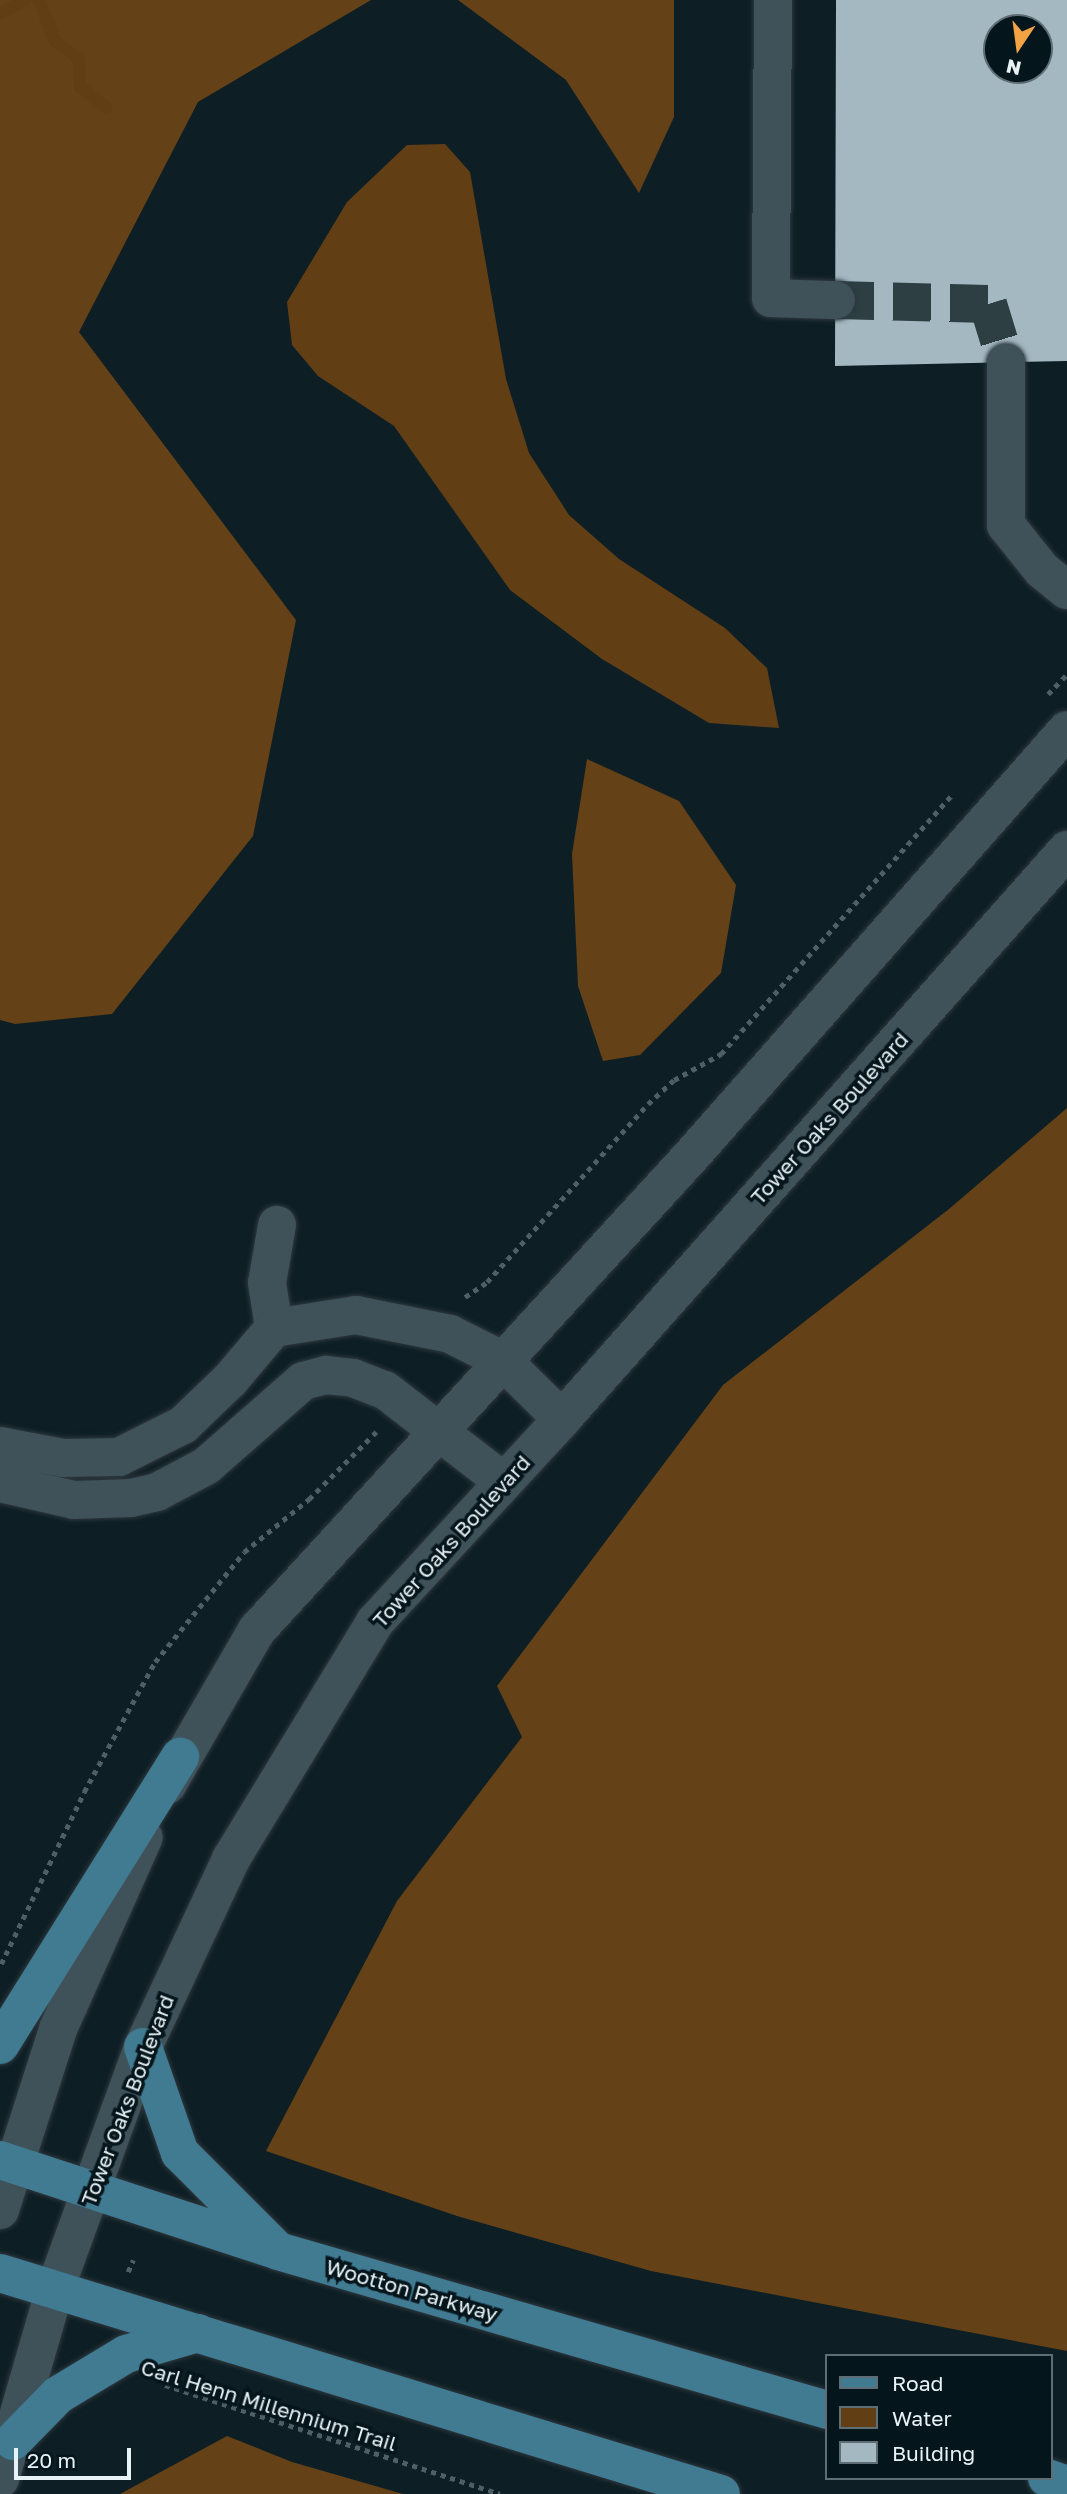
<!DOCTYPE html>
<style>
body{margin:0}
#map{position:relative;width:1067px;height:2494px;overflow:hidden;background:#0d1f25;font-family:"Golos Text",sans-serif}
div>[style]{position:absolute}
.forest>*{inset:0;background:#644117}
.water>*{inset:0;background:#623e15}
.stream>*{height:12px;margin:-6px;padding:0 6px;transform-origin:6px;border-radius:6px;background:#623e15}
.building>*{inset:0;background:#a3b8c1}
.minor-tunnel>*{height:38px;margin-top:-19px;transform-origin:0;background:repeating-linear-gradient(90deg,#2e3f44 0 38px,transparent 0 57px)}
.path>*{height:4.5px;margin-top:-2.25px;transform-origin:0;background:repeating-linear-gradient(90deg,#4f5f65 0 5px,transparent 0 10px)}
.roads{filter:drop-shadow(0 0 2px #2e373d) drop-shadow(0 0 2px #2e373d)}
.minor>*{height:38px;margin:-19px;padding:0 19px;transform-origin:19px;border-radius:19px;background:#3f5159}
.major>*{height:38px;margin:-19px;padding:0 19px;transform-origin:19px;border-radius:19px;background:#407b92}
span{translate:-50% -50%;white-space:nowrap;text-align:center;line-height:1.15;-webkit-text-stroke:7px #05151c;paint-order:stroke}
.street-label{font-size:21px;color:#e7f2f7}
.legend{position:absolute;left:825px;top:2354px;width:228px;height:126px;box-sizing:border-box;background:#05151c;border:2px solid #5f6d74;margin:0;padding:9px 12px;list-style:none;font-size:21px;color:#e7f2f7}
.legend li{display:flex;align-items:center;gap:14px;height:35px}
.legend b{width:35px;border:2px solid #5f6d74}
.north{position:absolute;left:983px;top:14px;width:70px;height:70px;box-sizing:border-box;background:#05151c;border:2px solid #5f6d74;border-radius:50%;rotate:193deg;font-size:19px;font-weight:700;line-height:28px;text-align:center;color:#e7f2f7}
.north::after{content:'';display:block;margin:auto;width:24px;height:32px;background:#f4a344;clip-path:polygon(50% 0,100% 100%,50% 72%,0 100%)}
.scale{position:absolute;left:14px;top:2448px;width:117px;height:32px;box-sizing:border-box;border:4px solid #e7f2f7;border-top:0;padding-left:9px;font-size:21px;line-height:24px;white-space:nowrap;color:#e7f2f7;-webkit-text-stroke:5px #05151c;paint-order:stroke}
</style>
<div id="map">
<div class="forest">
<div style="clip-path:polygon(0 0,371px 0,198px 102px,79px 332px,296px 620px,253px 836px,112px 1014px,15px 1024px,0 1020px)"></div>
<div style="clip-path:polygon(458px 0,674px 0,674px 117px,639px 193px,566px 80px)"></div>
<div style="clip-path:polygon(587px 759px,679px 801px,736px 885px,721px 973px,640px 1055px,603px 1061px,578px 986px,572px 854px)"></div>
<div style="clip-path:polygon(1067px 1108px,1067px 2351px,651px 2271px,457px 2216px,266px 2151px,397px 1901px,522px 1737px,497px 1686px,723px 1385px,949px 1209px)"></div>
<div style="clip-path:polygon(227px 2436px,292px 2462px,403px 2494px,120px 2494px)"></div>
</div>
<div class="water">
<div style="clip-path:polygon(445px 144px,470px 172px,506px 379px,529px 453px,569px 515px,619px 559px,725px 628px,767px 668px,779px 728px,709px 723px,602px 659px,510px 590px,394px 426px,318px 376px,292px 345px,287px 302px,347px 202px,407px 145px)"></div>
</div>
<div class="stream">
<div style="left:39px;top:0;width:44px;rotate:68.7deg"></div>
<div style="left:55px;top:41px;width:30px;rotate:37deg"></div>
<div style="left:79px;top:59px;width:28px;rotate:88deg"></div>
<div style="left:80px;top:87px;width:33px;rotate:38deg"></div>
<div style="left:0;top:14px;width:29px;rotate:-29deg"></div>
</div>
<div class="building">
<div style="clip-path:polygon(evenodd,836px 0,1067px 0,1067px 361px,835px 366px,836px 0,997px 28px,1039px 28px,1039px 70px,997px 70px,997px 28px)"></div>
</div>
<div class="minor-tunnel">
<div style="left:836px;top:300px;width:152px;rotate:1.5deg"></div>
<div style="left:988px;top:304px;width:62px;rotate:73deg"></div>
</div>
<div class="path">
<div style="left:1048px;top:694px;width:28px;rotate:-46deg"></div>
<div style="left:465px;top:1297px;width:27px;rotate:-34deg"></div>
<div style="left:487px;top:1282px;width:240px;rotate:-47.9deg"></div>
<div style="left:648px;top:1104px;width:35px;rotate:-43deg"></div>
<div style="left:674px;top:1080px;width:54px;rotate:-29deg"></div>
<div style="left:721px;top:1054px;width:348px;rotate:-48.3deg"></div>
<div style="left:1px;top:1964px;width:191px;rotate:-64.2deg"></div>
<div style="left:84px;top:1792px;width:148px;rotate:-61.4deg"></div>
<div style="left:155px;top:1662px;width:141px;rotate:-51deg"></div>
<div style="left:244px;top:1552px;width:84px;rotate:-39.2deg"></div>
<div style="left:309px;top:1499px;width:95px;rotate:-45deg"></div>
<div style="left:128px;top:2272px;width:13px;rotate:-67deg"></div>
<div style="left:165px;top:2385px;width:352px;rotate:18deg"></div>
</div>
<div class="roads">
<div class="minor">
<div style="left:773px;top:0;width:298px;rotate:90.4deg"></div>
<div style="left:771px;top:298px;width:65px;rotate:1.8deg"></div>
<div style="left:1006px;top:363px;width:162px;rotate:90deg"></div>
<div style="left:1006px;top:525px;width:58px;rotate:51.3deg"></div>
<div style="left:1042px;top:570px;width:32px;rotate:39deg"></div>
<div style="left:274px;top:1328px;width:46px;rotate:-98.8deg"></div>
<div style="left:267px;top:1283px;width:59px;rotate:-80.2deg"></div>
<div style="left:0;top:1446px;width:64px;rotate:10.8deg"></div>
<div style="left:63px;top:1458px;width:56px;rotate:-1deg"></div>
<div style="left:119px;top:1457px;width:72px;rotate:-26.6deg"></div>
<div style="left:183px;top:1425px;width:65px;rotate:-43.8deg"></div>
<div style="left:230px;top:1380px;width:68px;rotate:-49.8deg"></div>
<div style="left:274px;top:1328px;width:83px;rotate:-9deg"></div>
<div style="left:356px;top:1315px;width:96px;rotate:11.4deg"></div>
<div style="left:450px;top:1334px;width:58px;rotate:26.6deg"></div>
<div style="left:502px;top:1360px;width:84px;rotate:44.5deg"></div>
<div style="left:0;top:1483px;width:76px;rotate:12.9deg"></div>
<div style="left:74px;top:1500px;width:57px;rotate:-2deg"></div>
<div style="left:131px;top:1498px;width:27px;rotate:-13deg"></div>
<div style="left:157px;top:1492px;width:55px;rotate:-28deg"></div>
<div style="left:206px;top:1466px;width:129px;rotate:-41.2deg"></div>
<div style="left:303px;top:1381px;width:24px;rotate:-15deg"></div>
<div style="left:326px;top:1375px;width:27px;rotate:6deg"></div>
<div style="left:353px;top:1378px;width:34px;rotate:21deg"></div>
<div style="left:385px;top:1390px;width:150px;rotate:37.7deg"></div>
<div style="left:167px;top:1785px;width:179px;rotate:-59.9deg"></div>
<div style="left:257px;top:1630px;width:646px;rotate:-47.51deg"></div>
<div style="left:693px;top:1154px;width:565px;rotate:-48.59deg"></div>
<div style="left:0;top:2210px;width:190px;rotate:-72.2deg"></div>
<div style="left:58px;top:2029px;width:210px;rotate:-65.9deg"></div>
<div style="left:0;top:2479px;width:198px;rotate:-73.9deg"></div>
<div style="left:55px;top:2289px;width:258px;rotate:-70deg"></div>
<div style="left:143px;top:2047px;width:208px;rotate:-64.9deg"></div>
<div style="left:231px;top:1859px;width:277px;rotate:-58.7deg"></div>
<div style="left:375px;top:1622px;width:276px;rotate:-47.3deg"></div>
<div style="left:562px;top:1419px;width:761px;rotate:-48.41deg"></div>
</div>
<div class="major">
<div style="left:0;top:2045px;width:340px;rotate:-58deg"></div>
<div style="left:143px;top:2047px;width:112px;rotate:70.8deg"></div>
<div style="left:180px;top:2153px;width:133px;rotate:45deg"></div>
<div style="left:0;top:2160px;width:293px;rotate:18.1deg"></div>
<div style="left:278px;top:2251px;width:572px;rotate:16.15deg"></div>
<div style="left:0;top:2273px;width:754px;rotate:17.04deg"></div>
<div style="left:13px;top:2441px;width:64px;rotate:-45.6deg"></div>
<div style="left:58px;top:2395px;width:79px;rotate:-31.1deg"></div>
<div style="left:126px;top:2354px;width:75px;rotate:-16.3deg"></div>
<div style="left:1047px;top:2478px;width:21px;rotate:19deg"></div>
</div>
</div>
<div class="street-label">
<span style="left:829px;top:1118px;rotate:-48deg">Tower Oaks Boulevard</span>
<span style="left:451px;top:1541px;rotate:-48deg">Tower Oaks Boulevard</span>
<span style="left:127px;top:2100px;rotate:-69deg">Tower Oaks Boulevard</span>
<span style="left:412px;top:2290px;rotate:16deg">Wootton Parkway</span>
<span style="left:269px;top:2405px;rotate:17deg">Carl Henn Millennium Trail</span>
</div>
<ul class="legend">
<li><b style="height:9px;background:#407b92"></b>Road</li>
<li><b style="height:19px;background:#623e15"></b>Water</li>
<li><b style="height:19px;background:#a3b8c1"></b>Building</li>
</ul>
<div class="north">N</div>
<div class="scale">20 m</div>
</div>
